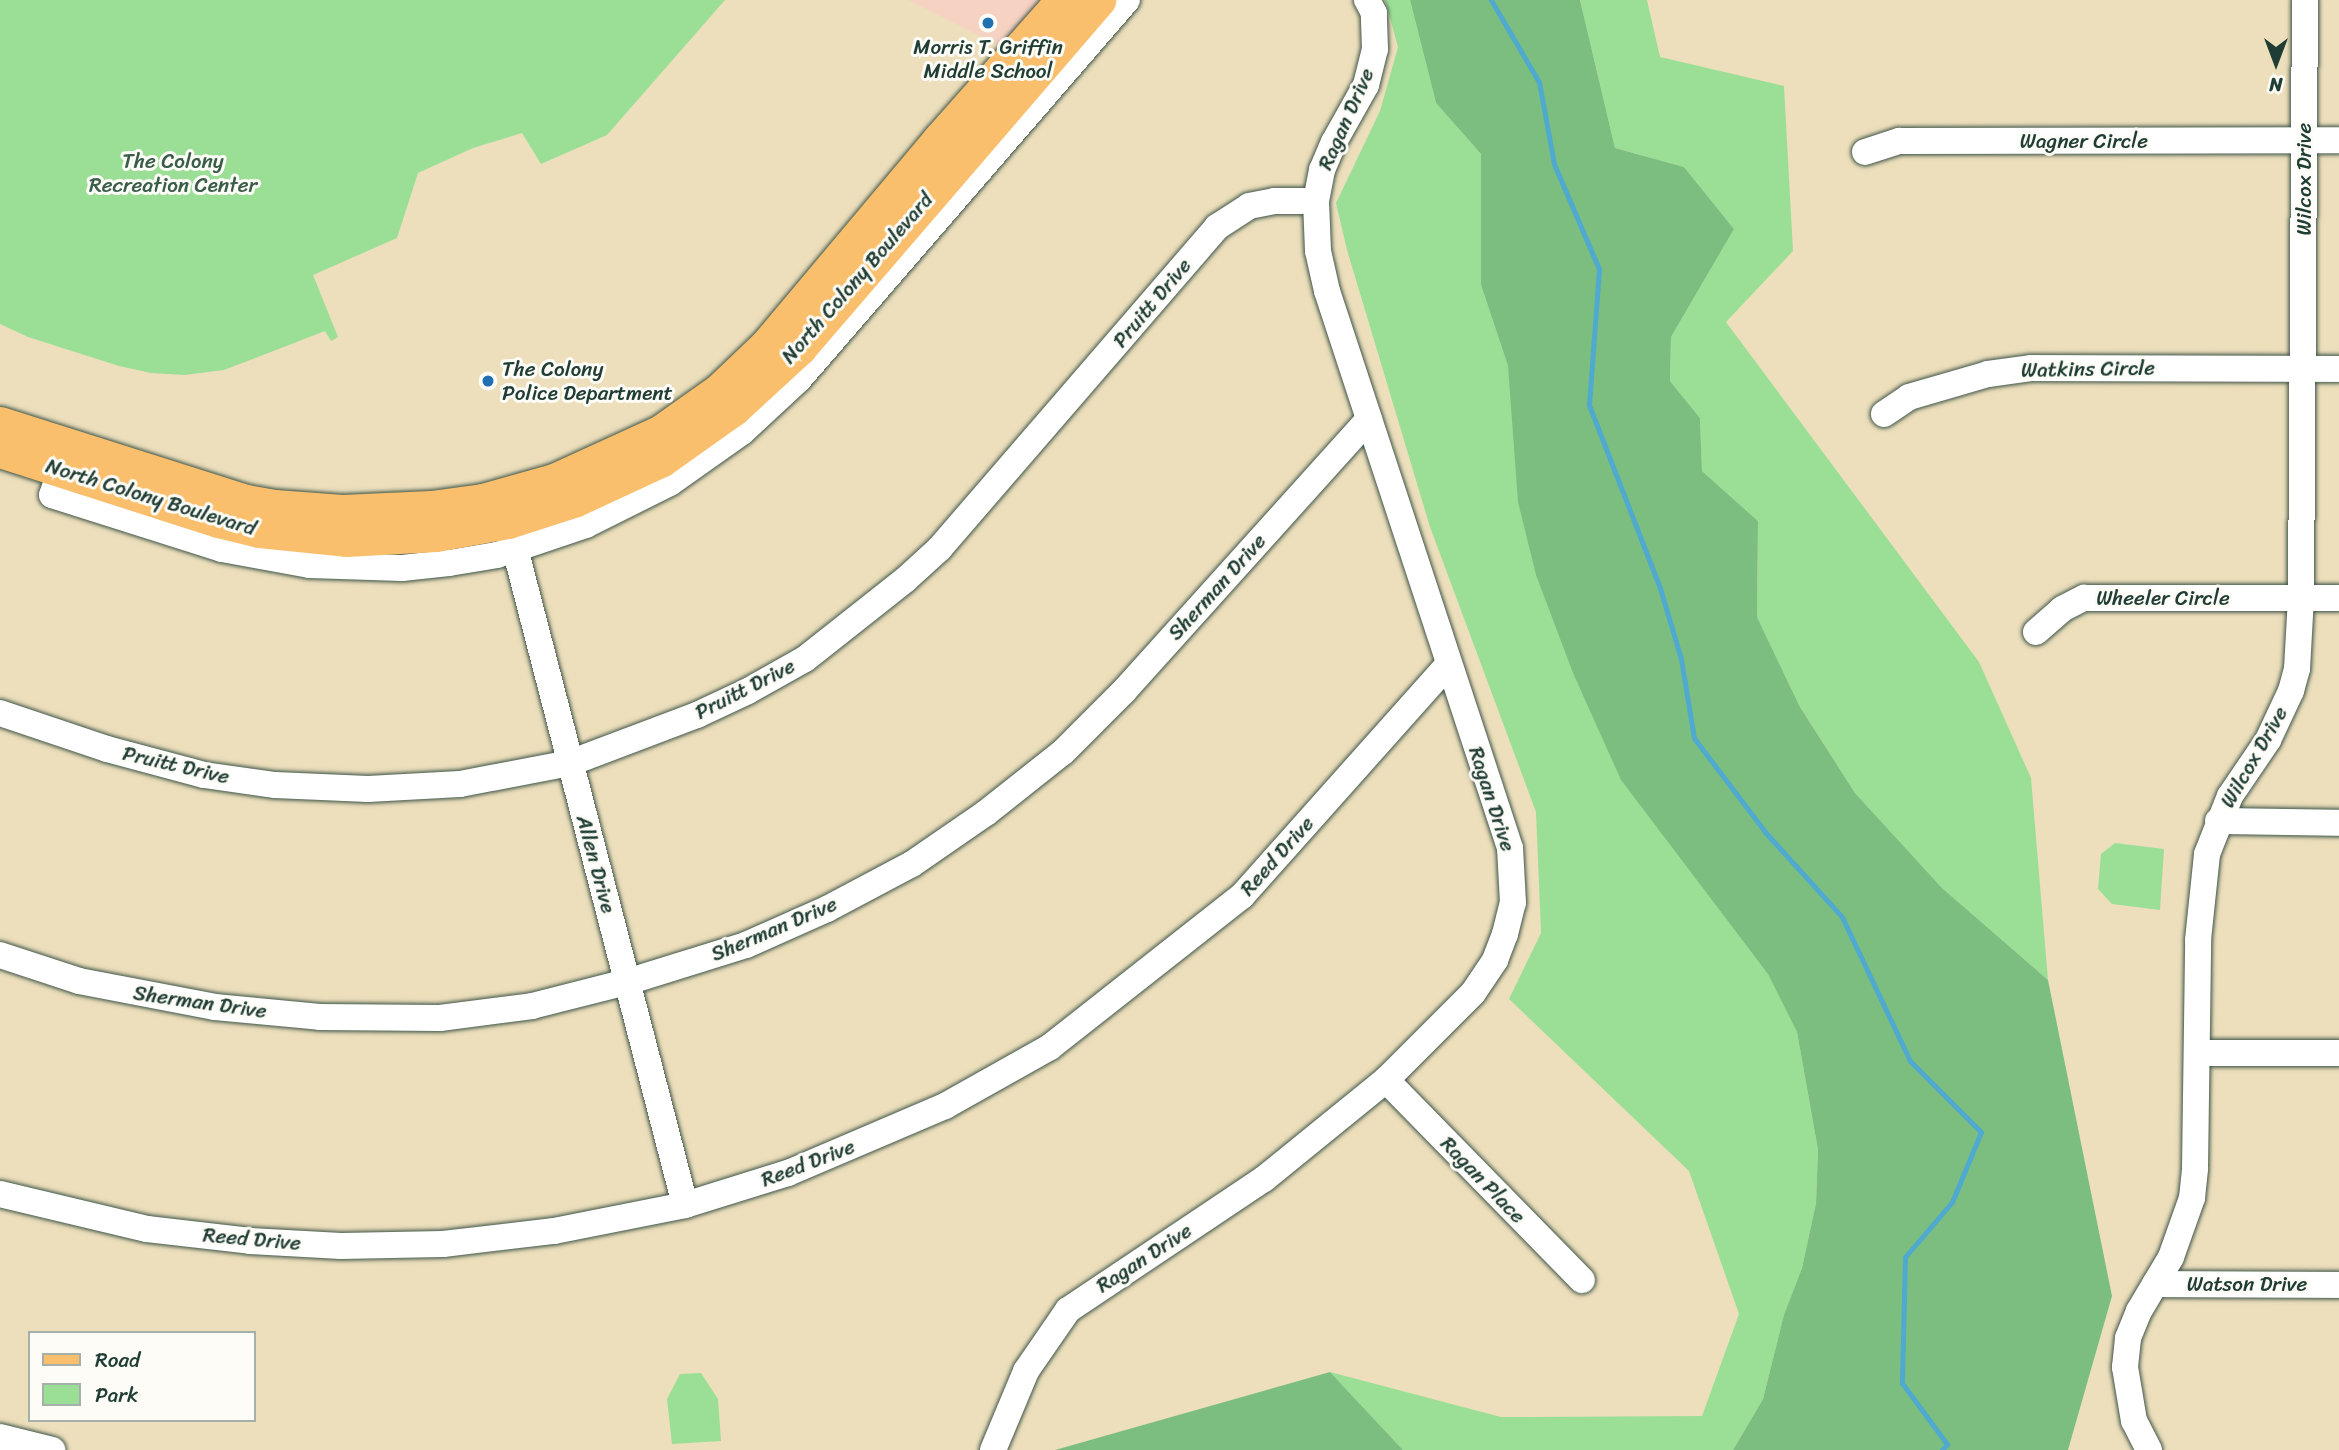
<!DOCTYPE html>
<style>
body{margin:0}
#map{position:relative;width:2339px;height:1450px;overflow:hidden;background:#eddfbc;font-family:Sriracha,sans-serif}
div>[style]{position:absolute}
.built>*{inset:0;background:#f6d2c3}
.green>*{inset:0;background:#9bdf97}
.forest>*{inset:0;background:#7cbe80}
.stream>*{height:5px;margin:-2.5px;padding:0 2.5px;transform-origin:2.5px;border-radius:2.5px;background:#50a9ce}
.roads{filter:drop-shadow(0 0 2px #3e5548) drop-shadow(0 0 2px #3e5548)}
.minor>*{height:26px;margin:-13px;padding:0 13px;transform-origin:13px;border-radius:13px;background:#fff}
.major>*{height:33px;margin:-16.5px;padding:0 16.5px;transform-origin:16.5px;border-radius:16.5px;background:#f9bf6d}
.dots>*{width:19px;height:19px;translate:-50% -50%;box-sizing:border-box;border:4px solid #fdfcf7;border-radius:50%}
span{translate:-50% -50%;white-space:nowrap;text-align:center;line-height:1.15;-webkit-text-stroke:6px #fdfcf7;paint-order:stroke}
.poi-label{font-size:21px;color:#1f3d34}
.left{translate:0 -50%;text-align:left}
.street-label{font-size:21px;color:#1f3d34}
.park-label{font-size:21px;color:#385d48}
.legend{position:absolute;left:28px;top:1331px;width:228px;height:91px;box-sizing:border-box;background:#fdfcf7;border:2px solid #a4b0a9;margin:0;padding:9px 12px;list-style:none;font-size:21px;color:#1f3d34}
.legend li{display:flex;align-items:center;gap:14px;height:35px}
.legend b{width:35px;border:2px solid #a4b0a9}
.north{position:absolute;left:2241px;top:28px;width:70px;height:70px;-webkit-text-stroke:5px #fdfcf7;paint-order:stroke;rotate:180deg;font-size:19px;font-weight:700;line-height:28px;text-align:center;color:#1f3d34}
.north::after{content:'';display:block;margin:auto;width:24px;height:32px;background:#1f3d34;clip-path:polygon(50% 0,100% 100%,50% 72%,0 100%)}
</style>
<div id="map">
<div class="built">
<div style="clip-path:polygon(908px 0,1041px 0,1002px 47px)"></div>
</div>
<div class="green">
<div style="clip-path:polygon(0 0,725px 0,607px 135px,541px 164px,522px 133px,473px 148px,418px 173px,397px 238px,313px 275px,338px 337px,331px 341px,325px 331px,224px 370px,184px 375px,151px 373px,119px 366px,28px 337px,0 324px)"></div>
<div style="clip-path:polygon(1385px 0,1410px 0,1436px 103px,1481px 154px,1481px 285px,1508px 366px,1513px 408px,1797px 1032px,1818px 1150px,1816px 1203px,1802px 1268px,1784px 1316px,1763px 1399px,1733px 1450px,1403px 1450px,1330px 1372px,1501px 1417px,1702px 1416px,1739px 1314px,1689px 1171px,1509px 999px,1541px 933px,1536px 812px,1430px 527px,1347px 250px,1336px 203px,1380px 111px,1398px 47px)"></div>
<div style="clip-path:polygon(1580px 0,1647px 0,1660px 57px,1784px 86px,1793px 251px,1726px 322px,1979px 662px,2031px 778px,2048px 980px,1942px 888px,1855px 793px,1800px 707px,1757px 617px,1758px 521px,1702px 471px,1700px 418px,1670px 381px,1671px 337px,1734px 229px,1684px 167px,1615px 148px)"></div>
<div style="clip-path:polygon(2115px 843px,2164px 849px,2160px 910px,2112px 904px,2098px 889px,2101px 854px)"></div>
<div style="clip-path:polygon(701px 1373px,718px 1399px,721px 1441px,672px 1444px,667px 1399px,680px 1374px)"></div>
</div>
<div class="forest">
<div style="clip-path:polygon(1410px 0,1580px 0,1615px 148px,1684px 167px,1734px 229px,1671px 337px,1670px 381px,1700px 418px,1702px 471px,1758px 521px,1757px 617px,1800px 707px,1855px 793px,1942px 888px,2048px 980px,2112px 1296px,2068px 1450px,1733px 1450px,1763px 1399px,1784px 1315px,1802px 1268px,1816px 1203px,1818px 1150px,1797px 1032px,1768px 974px,1621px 780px,1573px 673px,1536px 575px,1518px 502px,1508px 366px,1481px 285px,1481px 154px,1436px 103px)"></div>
<div style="clip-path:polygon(1330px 1372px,1403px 1450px,1055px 1450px)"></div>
</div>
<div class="stream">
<div style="left:1491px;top:0;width:95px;rotate:59.7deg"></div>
<div style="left:1539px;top:82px;width:83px;rotate:79.6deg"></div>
<div style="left:1554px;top:164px;width:114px;rotate:66.8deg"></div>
<div style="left:1599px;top:269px;width:136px;rotate:94.2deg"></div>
<div style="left:1589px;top:405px;width:196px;rotate:68.8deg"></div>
<div style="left:1660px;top:588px;width:74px;rotate:73.5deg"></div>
<div style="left:1681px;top:659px;width:80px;rotate:80.7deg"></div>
<div style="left:1694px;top:738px;width:118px;rotate:52.9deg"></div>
<div style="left:1765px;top:832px;width:115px;rotate:47.8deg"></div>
<div style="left:1842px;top:917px;width:159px;rotate:64.7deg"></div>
<div style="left:1910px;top:1061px;width:100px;rotate:45deg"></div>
<div style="left:1981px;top:1132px;width:76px;rotate:112.5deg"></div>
<div style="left:1952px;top:1202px;width:72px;rotate:130.5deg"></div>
<div style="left:1905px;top:1257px;width:126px;rotate:91.4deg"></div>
<div style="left:1902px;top:1383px;width:76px;rotate:53.6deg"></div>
<div style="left:1947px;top:1444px;width:8px;rotate:130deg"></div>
</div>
<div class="roads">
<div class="minor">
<div style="left:1865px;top:152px;width:36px;rotate:-18deg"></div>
<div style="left:1899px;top:141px;width:440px;rotate:-0.1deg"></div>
<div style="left:1884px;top:414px;width:30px;rotate:-34deg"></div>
<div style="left:1909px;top:397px;width:82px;rotate:-16.2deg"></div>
<div style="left:1988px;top:374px;width:43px;rotate:-7.9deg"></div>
<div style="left:2031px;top:368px;width:308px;rotate:0.2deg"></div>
<div style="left:60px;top:471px;width:25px;rotate:108deg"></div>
<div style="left:52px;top:495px;width:178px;rotate:17.6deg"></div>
<div style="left:222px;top:549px;width:89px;rotate:10.3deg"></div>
<div style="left:310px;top:565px;width:92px;rotate:1.9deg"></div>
<div style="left:402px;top:568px;width:47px;rotate:-6.1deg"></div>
<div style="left:449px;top:563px;width:49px;rotate:-9.5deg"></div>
<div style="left:497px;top:555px;width:94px;rotate:-18.6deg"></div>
<div style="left:586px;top:525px;width:94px;rotate:-26.6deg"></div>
<div style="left:670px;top:483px;width:88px;rotate:-35.3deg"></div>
<div style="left:742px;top:432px;width:78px;rotate:-42.9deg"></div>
<div style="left:799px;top:379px;width:501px;rotate:-49.13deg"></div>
<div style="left:511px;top:533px;width:694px;rotate:75.48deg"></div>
<div style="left:2036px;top:632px;width:35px;rotate:-41deg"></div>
<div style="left:2062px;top:609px;width:25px;rotate:-27deg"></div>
<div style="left:2084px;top:598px;width:255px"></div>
<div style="left:0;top:713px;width:113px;rotate:18.6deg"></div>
<div style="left:107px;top:749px;width:100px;rotate:15deg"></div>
<div style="left:204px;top:775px;width:72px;rotate:8deg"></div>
<div style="left:275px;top:785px;width:93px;rotate:2.5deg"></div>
<div style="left:368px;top:789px;width:92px;rotate:-3.1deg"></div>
<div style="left:460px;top:784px;width:112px;rotate:-10.8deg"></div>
<div style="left:570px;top:763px;width:136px;rotate:-20.7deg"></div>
<div style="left:697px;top:715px;width:56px;rotate:-25.2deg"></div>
<div style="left:748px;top:691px;width:65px;rotate:-29.3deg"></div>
<div style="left:805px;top:659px;width:127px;rotate:-38.3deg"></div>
<div style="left:905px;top:580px;width:47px;rotate:-42.4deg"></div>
<div style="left:940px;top:548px;width:424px;rotate:-49.2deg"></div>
<div style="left:1217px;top:227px;width:38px;rotate:-33deg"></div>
<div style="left:1249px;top:206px;width:25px;rotate:-11deg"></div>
<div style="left:1274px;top:201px;width:42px"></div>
<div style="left:2218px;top:821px;width:121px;rotate:0.9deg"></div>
<div style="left:0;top:955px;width:83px;rotate:18.2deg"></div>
<div style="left:79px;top:981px;width:138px;rotate:10.8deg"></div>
<div style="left:215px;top:1007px;width:105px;rotate:5.4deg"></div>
<div style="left:320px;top:1017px;width:120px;rotate:0.5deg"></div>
<div style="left:440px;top:1018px;width:93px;rotate:-7.4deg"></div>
<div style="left:532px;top:1006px;width:98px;rotate:-14.2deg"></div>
<div style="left:627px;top:982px;width:125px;rotate:-17.3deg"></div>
<div style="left:746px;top:945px;width:89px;rotate:-24deg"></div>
<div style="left:827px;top:909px;width:96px;rotate:-27.9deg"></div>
<div style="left:912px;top:864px;width:90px;rotate:-34.6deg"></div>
<div style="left:986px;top:813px;width:98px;rotate:-38.4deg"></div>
<div style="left:1063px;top:752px;width:86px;rotate:-45deg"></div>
<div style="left:1124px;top:691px;width:366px;rotate:-48deg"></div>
<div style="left:2198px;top:1053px;width:141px"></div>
<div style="left:1386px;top:1080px;width:280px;rotate:45.6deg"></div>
<div style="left:0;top:1194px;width:151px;rotate:13.4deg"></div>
<div style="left:147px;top:1229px;width:104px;rotate:6.6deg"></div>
<div style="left:250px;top:1241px;width:91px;rotate:3.1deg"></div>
<div style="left:341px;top:1246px;width:102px;rotate:-1.1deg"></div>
<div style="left:443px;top:1244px;width:112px;rotate:-6.7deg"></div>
<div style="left:554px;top:1231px;width:134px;rotate:-11.2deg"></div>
<div style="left:685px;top:1205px;width:108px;rotate:-17.3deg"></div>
<div style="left:788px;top:1173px;width:171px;rotate:-23.1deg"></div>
<div style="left:945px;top:1106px;width:120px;rotate:-29.3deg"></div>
<div style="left:1050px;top:1047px;width:244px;rotate:-38.2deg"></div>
<div style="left:1242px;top:896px;width:310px;rotate:-48.3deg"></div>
<div style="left:2155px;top:1284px;width:184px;rotate:0.3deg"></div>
<div style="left:0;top:1437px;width:54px;rotate:14deg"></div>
<div style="left:993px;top:1450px;width:86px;rotate:-67.3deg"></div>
<div style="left:1026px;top:1371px;width:74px;rotate:-55.5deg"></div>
<div style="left:1068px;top:1310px;width:236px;rotate:-33.8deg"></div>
<div style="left:1264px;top:1179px;width:157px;rotate:-39.1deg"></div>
<div style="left:1386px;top:1080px;width:123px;rotate:-45deg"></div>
<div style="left:1473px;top:993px;width:40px;rotate:-56deg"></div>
<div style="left:1495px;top:960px;width:28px;rotate:-69deg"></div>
<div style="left:1505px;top:934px;width:32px;rotate:-76deg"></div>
<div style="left:1513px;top:903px;width:55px;rotate:-93.1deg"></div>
<div style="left:1510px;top:848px;width:586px;rotate:-108.19deg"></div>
<div style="left:1327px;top:291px;width:41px;rotate:-102.7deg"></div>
<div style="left:1318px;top:251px;width:50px;rotate:-92.3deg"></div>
<div style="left:1316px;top:201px;width:32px;rotate:-79deg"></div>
<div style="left:1322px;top:170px;width:30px;rotate:-67deg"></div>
<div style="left:1334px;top:142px;width:65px;rotate:-60.7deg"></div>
<div style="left:1366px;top:85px;width:37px;rotate:-76deg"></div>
<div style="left:1375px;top:49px;width:36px;rotate:-92deg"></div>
<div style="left:1374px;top:13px;width:15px;rotate:-118deg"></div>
<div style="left:2149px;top:1450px;width:33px;rotate:-117deg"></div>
<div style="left:2134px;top:1421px;width:55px;rotate:-99.5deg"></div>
<div style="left:2125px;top:1367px;width:29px;rotate:-84deg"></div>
<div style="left:2128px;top:1338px;width:29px;rotate:-68deg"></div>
<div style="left:2139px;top:1311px;width:63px;rotate:-59.3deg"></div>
<div style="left:2171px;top:1257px;width:63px;rotate:-70.4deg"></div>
<div style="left:2192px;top:1198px;width:30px;rotate:-84deg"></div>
<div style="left:2195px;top:1168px;width:228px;rotate:-89.2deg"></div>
<div style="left:2198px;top:940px;width:86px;rotate:-84deg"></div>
<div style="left:2207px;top:854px;width:62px;rotate:-68.4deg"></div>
<div style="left:2230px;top:796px;width:68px;rotate:-55.8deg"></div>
<div style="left:2268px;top:740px;width:54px;rotate:-64.9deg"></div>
<div style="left:2291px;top:691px;width:23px;rotate:-75deg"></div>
<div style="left:2297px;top:669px;width:71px;rotate:-86.8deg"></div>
<div style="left:2301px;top:598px;width:598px;rotate:-89.62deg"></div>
</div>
<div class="major">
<div style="left:0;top:423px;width:258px;rotate:17.6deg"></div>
<div style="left:246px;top:501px;width:29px;rotate:10deg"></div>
<div style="left:275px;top:506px;width:67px;rotate:4.3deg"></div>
<div style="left:342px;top:511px;width:89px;rotate:-2.6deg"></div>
<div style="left:431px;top:507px;width:52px;rotate:-7.7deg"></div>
<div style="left:483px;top:500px;width:74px;rotate:-15.7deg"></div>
<div style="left:554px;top:480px;width:118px;rotate:-24.6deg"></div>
<div style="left:661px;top:431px;width:71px;rotate:-35.3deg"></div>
<div style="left:719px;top:390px;width:66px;rotate:-43.8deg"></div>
<div style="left:767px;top:344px;width:268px;rotate:-50deg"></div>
<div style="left:939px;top:139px;width:186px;rotate:-48.5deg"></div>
<div style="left:0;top:451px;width:229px;rotate:17.8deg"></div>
<div style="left:218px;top:521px;width:42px;rotate:13.7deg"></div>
<div style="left:259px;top:531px;width:87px;rotate:5.9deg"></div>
<div style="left:346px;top:540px;width:90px;rotate:-3.2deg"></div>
<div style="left:436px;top:535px;width:73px;rotate:-10.2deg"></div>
<div style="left:508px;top:522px;width:71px;rotate:-17.9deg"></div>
<div style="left:576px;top:500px;width:95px;rotate:-24.9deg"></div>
<div style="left:662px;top:460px;width:88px;rotate:-35.3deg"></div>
<div style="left:734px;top:409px;width:90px;rotate:-42.7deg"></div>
<div style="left:800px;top:348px;width:459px;rotate:-49.3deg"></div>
</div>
</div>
<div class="dots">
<div style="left:988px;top:23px;background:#1f6fb2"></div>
<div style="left:488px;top:381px;background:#1f6fb2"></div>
</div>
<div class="poi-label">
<span style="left:988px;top:59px">Morris T. Griffin<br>Middle School</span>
<span class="left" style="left:502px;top:381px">The Colony<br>Police Department</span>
</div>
<div class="street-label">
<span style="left:1346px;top:119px;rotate:-66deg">Ragan Drive</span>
<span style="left:2084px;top:141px">Wagner Circle</span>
<span style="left:2304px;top:179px;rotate:-90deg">Wilcox Drive</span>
<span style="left:857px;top:278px;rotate:-49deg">North Colony Boulevard</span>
<span style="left:1152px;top:303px;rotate:-50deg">Pruitt Drive</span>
<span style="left:2088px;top:369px;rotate:-1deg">Watkins Circle</span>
<span style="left:151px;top:497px;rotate:17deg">North Colony Boulevard</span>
<span style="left:1217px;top:587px;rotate:-48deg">Sherman Drive</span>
<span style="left:2163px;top:598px">Wheeler Circle</span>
<span style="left:745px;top:689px;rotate:-27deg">Pruitt Drive</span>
<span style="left:2254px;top:757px;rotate:-60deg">Wilcox Drive</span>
<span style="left:176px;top:765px;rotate:13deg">Pruitt Drive</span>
<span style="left:1492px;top:799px;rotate:72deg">Ragan Drive</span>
<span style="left:1277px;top:856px;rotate:-48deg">Reed Drive</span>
<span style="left:596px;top:864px;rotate:75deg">Allen Drive</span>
<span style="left:774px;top:929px;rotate:-23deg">Sherman Drive</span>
<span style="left:200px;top:1002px;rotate:8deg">Sherman Drive</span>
<span style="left:808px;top:1163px;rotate:-21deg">Reed Drive</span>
<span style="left:1483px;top:1180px;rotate:46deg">Ragan Place</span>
<span style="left:252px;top:1239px;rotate:5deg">Reed Drive</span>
<span style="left:1144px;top:1258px;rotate:-33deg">Ragan Drive</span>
<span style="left:2247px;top:1284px">Watson Drive</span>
</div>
<div class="park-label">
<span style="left:173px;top:173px">The Colony<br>Recreation Center</span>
</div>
<ul class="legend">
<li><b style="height:9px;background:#f9bf6d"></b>Road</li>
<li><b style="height:19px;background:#9bdf97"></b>Park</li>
</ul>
<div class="north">N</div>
</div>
